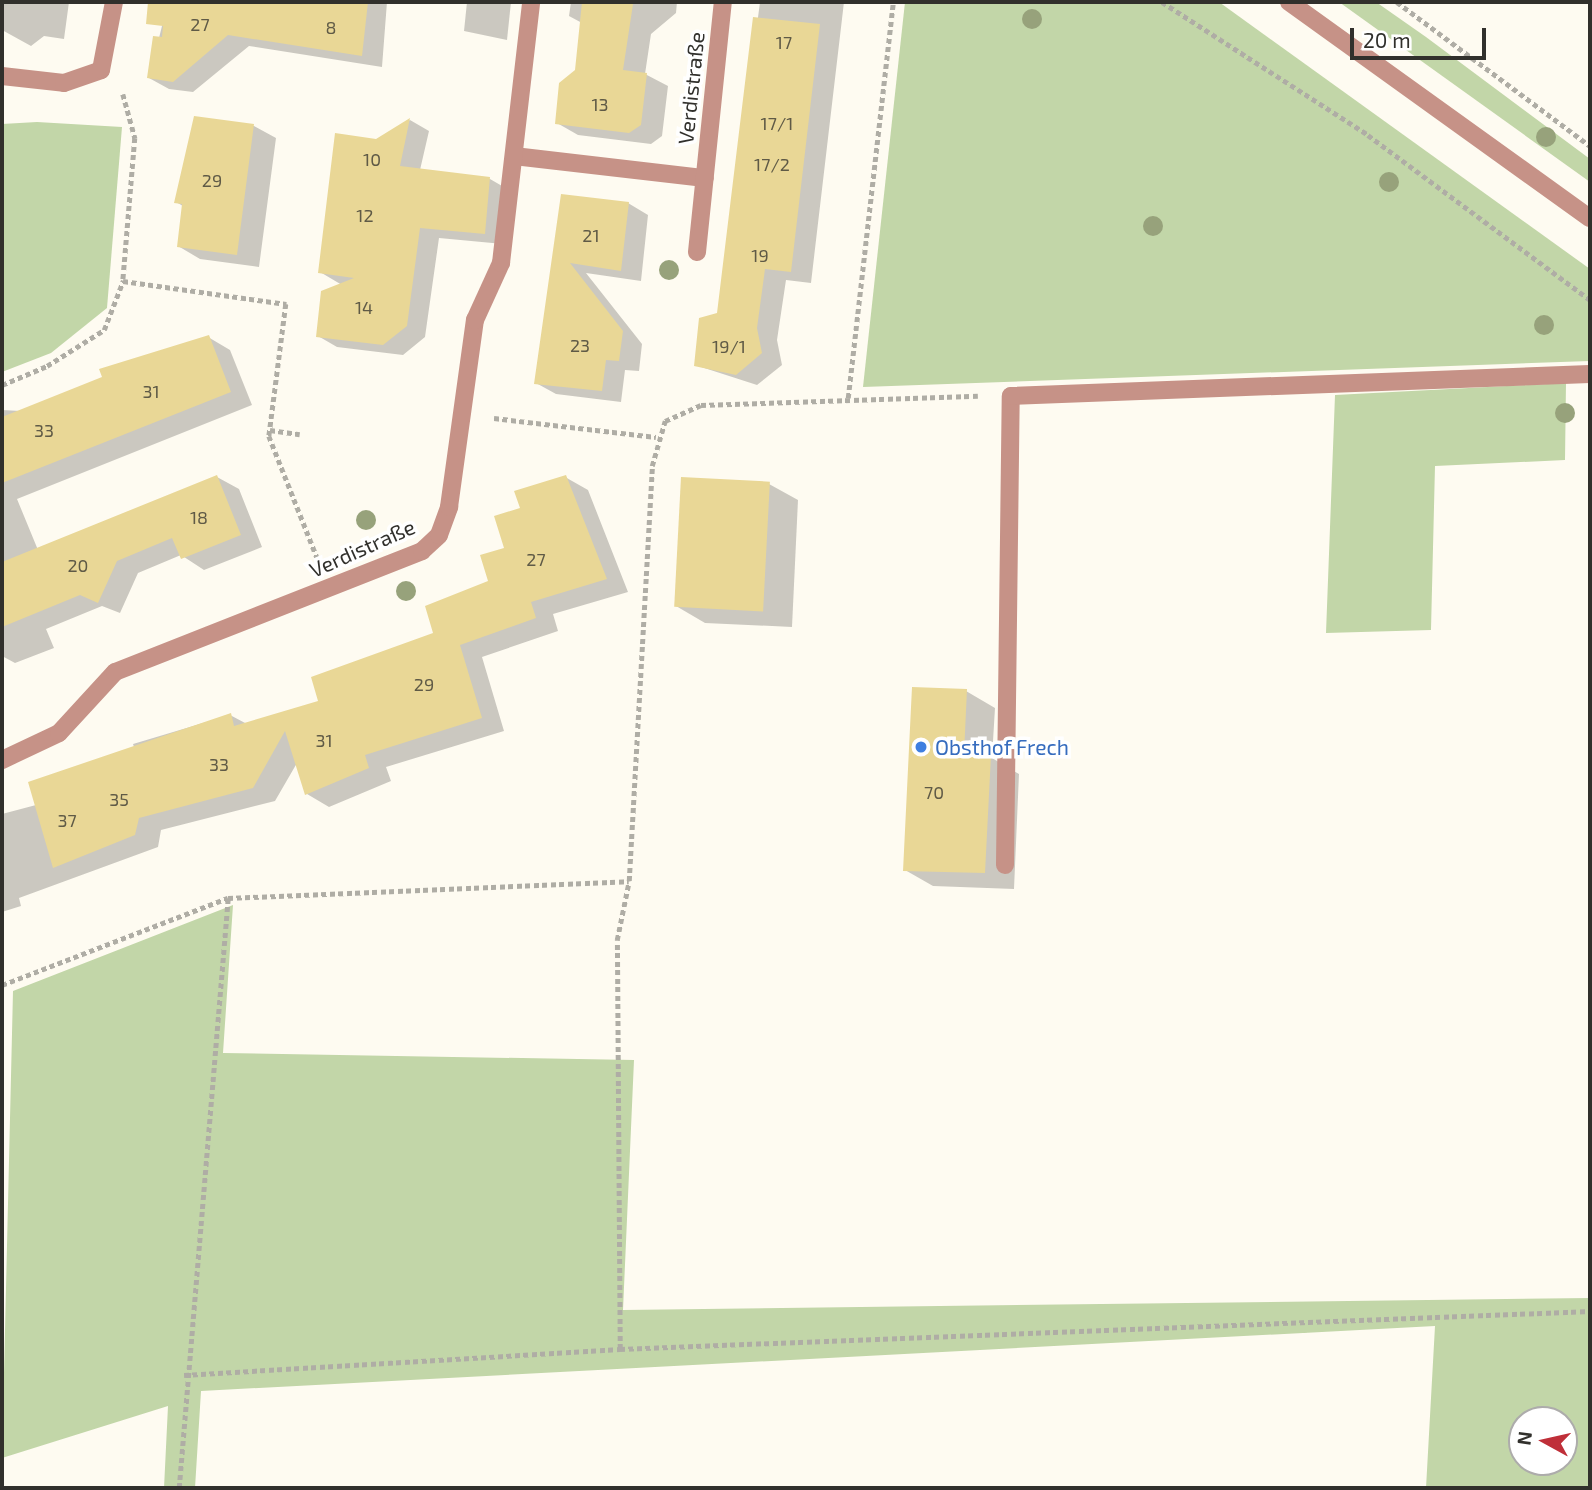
<!DOCTYPE html>
<meta charset="utf-8">
<style>
body{margin:0}
#map{position:relative;width:1592px;height:1490px;overflow:hidden;background:#fefbf1;font-family:"Exo 2",sans-serif}
div>[style]{position:absolute}
.green>*{inset:0;background:#c2d6a8}
.shadow>*{inset:0;background:#0003}
.building>*{inset:0;background:#e9d796;transform-origin:0 0}
.path>*{height:4.5px;margin-top:-2.25px;transform-origin:0;background:repeating-linear-gradient(90deg,#afada5 0 5px,transparent 0 8.5px)}
.minor>*{height:18px;margin:-9px;padding:0 9px;transform-origin:9px;border-radius:9px;background:#c69287}
.trees>*{width:20px;height:20px;margin:-10px;border-radius:50%;background:#97a27b}
.dots>*{width:19px;height:19px;translate:-50% -50%;box-sizing:border-box;border:4px solid #fff;border-radius:50%}
span{translate:-50% -50%;white-space:nowrap;text-align:center;line-height:1.15;-webkit-text-stroke:7px #fff;paint-order:stroke}
.number-label{font-size:18px;color:#5f5a46}
.number-label span{-webkit-text-stroke-width:0}
.street-label{font-size:21px;color:#31302c}
.shop-label{font-size:21px;color:#366cbe}
.left{translate:0 -50%;text-align:left}
.frame{position:absolute;inset:0;border:4px solid #31302c;pointer-events:none}
.north{position:absolute;left:1508px;top:1406px;width:70px;height:70px;box-sizing:border-box;background:#fff;border:2px solid #adacab;border-radius:50%;rotate:278deg;font-size:19px;font-weight:700;line-height:28px;text-align:center;color:#31302c}
.north::after{content:'';display:block;margin:auto;width:24px;height:32px;background:#bf2f39;clip-path:polygon(50% 0,100% 100%,50% 72%,0 100%)}
.scale{position:absolute;left:1350px;top:28px;width:136px;height:32px;box-sizing:border-box;border:4px solid #31302c;border-top:0;padding-left:9px;font-size:21px;line-height:24px;white-space:nowrap;color:#31302c;-webkit-text-stroke:5px #fff;paint-order:stroke}
</style>
<div id="map">
<div class="green">
<div style="clip-path:polygon(905px 2px,1219px 2px,1590px 269px,1590px 361px,863px 387px)"></div>
<div style="clip-path:polygon(1339px 2px,1376px 2px,1426px 37px,1590px 159px,1590px 182px)"></div>
<div style="clip-path:polygon(37px 122px,122px 127px,107px 308px,51px 353px,2px 372px,2px 124px)"></div>
<div style="clip-path:polygon(1566px 383px,1565px 460px,1435px 466px,1431px 630px,1326px 633px,1335px 395px)"></div>
<div style="clip-path:polygon(evenodd,233px 905px,223px 1053px,634px 1060px,623px 1310px,1590px 1298px,1590px 1488px,1426px 1488px,1435px 1326px,201px 1391px,195px 1488px,164px 1488px,168px 1406px,2px 1458px,13px 991px,233px 905px,1522px 1420px,1564px 1420px,1564px 1462px,1522px 1462px,1522px 1420px)"></div>
</div>
<div class="shadow">
<div style="clip-path:polygon(2px 2px,69px 2px,64px 39px,44px 36px,31px 46px,2px 30px)"></div>
<div style="clip-path:polygon(168px 2px,387px 2px,382px 67px,249px 46px,193px 92px,169px 89px,149px 78px)"></div>
<div style="clip-path:polygon(467px 2px,511px 2px,507px 40px,464px 31px)"></div>
<div style="clip-path:polygon(571px 2px,677px 2px,676px 13px,651px 34px,645px 74px,668px 86px,662px 136px,651px 144px,578px 135px,557px 123px,577px 71px,582px 23px,569px 16px)"></div>
<div style="clip-path:polygon(760px 2px,844px 2px,811px 283px,786px 280px,777px 340px,782px 365px,757px 385px,695px 365px,719px 315px)"></div>
<div style="clip-path:polygon(195px 118px,254px 126px,276px 138px,259px 267px,200px 259px,178px 246px,183px 206px,176px 202px)"></div>
<div style="clip-path:polygon(410px 120px,429px 131px,420px 170px,490px 179px,509px 190px,503px 244px,439px 238px,425px 337px,403px 355px,337px 347px,318px 336px,342px 285px,320px 272px,376px 140px)"></div>
<div style="clip-path:polygon(562px 196px,628px 203px,648px 215px,641px 281px,586px 273px,642px 344px,639px 371px,625px 370px,621px 402px,556px 394px,536px 383px)"></div>
<div style="clip-path:polygon(208px 337px,230px 350px,252px 405px,17px 499px,38px 550px,217px 477px,239px 489px,262px 547px,204px 570px,181px 555px,138px 573px,120px 613px,102px 606px,46px 629px,54px 648px,15px 663px,2px 656px,2px 410px,21px 411px)"></div>
<div style="clip-path:polygon(565px 477px,588px 490px,628px 592px,553px 614px,558px 631px,482px 657px,504px 731px,386px 767px,391px 781px,329px 807px,307px 794px,297px 763px,275px 801px,161px 830px,158px 847px,19px 898px,21px 906px,2px 912px,2px 814px,36px 805px,135px 750px,133px 744px,230px 715px,247px 724px,320px 702px,435px 634px,490px 583px,522px 509px)"></div>
<div style="clip-path:polygon(769px 484px,798px 500px,792px 627px,705px 623px,676px 606px)"></div>
<div style="clip-path:polygon(966px 691px,995px 708px,992px 758px,1019px 774px,1014px 889px,933px 886px,905px 870px)"></div>
</div>
<div class="building">
<div style="clip-path:polygon(148px 2px,368px 2px,362px 56px,228px 35px,173px 82px,147px 78px,153px 36px,162px 37px,163px 26px,146px 24px)"></div>
<div style="clip-path:polygon(582px 2px,633px 4px,623px 70px,647px 73px,641px 125px,629px 133px,555px 124px,559px 83px,575px 70px)"></div>
<div style="clip-path:polygon(753px 17px,820px 24px,791px 272px,765px 269px,757px 328px,762px 353px,736px 375px,694px 366px,699px 318px,717px 313px)"></div>
<div style="clip-path:polygon(194px 116px,254px 124px,237px 255px,177px 247px,182px 204px,174px 203px)"></div>
<div style="clip-path:polygon(410px 118px,400px 166px,490px 177px,485px 234px,420px 228px,407px 326px,383px 345px,316px 337px,321px 291px,354px 278px,318px 273px,335px 133px,376px 139px)"></div>
<div style="clip-path:polygon(561px 194px,629px 202px,621px 271px,570px 263px,623px 331px,619px 361px,606px 360px,602px 391px,534px 384px)"></div>
<div style="clip-path:polygon(209px 335px,231px 392px,2px 483px,2px 417px,102px 377px,99px 369px)"></div>
<div style="clip-path:polygon(217px 475px,241px 535px,181px 559px,172px 538px,117px 561px,98px 603px,80px 595px,2px 627px,2px 562px)"></div>
<div style="clip-path:polygon(566px 475px,607px 579px,531px 602px,536px 618px,460px 645px,482px 718px,365px 755px,369px 768px,305px 795px,285px 731px,253px 788px,139px 818px,135px 835px,53px 868px,28px 782px,231px 713px,234px 726px,318px 701px,311px 677px,433px 633px,425px 606px,488px 581px,480px 555px,504px 548px,494px 516px,520px 508px,514px 491px)"></div>
<div style="left:681px;top:477px;width:89px;height:130px;rotate:3deg"></div>
<div style="clip-path:polygon(912px 687px,967px 689px,964px 754px,991px 755px,985px 873px,903px 871px)"></div>
</div>
<div class="path">
<div style="left:1162px;top:2px;width:245px;rotate:32.8deg"></div>
<div style="left:1368px;top:135px;width:277px;rotate:36.6deg"></div>
<div style="left:1397px;top:2px;width:241px;rotate:36.7deg"></div>
<div style="left:123px;top:94px;width:46px;rotate:74.7deg"></div>
<div style="left:135px;top:138px;width:144px;rotate:94.8deg"></div>
<div style="left:123px;top:281px;width:165px;rotate:8deg"></div>
<div style="left:286px;top:304px;width:133px;rotate:97.3deg"></div>
<div style="left:269px;top:436px;width:130px;rotate:68.4deg"></div>
<div style="left:2px;top:385px;width:49px;rotate:-22.9deg"></div>
<div style="left:47px;top:366px;width:67px;rotate:-32.3deg"></div>
<div style="left:104px;top:330px;width:53px;rotate:-68.8deg"></div>
<div style="left:848px;top:398px;width:399px;rotate:-83.5deg"></div>
<div style="left:494px;top:418px;width:163px;rotate:6.7deg"></div>
<div style="left:270px;top:430px;width:30px;rotate:8deg"></div>
<div style="left:2px;top:985px;width:242px;rotate:-21.1deg"></div>
<div style="left:228px;top:898px;width:401px;rotate:-2.4deg"></div>
<div style="left:629px;top:881px;width:416px;rotate:-86.8deg"></div>
<div style="left:652px;top:466px;width:47px;rotate:-73.9deg"></div>
<div style="left:665px;top:421px;width:39px;rotate:-24deg"></div>
<div style="left:701px;top:405px;width:277px;rotate:-1.9deg"></div>
<div style="left:620px;top:1349px;width:409px;rotate:-90.4deg"></div>
<div style="left:617px;top:940px;width:60px;rotate:-78.5deg"></div>
<div style="left:184px;top:1375px;width:437px;rotate:-3.4deg"></div>
<div style="left:620px;top:1349px;width:971px;rotate:-2.24deg"></div>
<div style="left:179px;top:1488px;width:592px;rotate:-85.25deg"></div>
</div>
<div class="minor">
<div style="left:1289px;top:2px;width:370px;rotate:35.7deg"></div>
<div style="left:2px;top:76px;width:62px;rotate:6.4deg"></div>
<div style="left:64px;top:83px;width:39px;rotate:-19deg"></div>
<div style="left:101px;top:70px;width:69px;rotate:-79.2deg"></div>
<div style="left:514px;top:156px;width:192px;rotate:6.6deg"></div>
<div style="left:697px;top:252px;width:251px;rotate:-84.1deg"></div>
<div style="left:2px;top:760px;width:63px;rotate:-25.3deg"></div>
<div style="left:59px;top:733px;width:83px;rotate:-47.4deg"></div>
<div style="left:115px;top:672px;width:330px;rotate:-21.5deg"></div>
<div style="left:422px;top:551px;width:23px;rotate:-43deg"></div>
<div style="left:439px;top:535px;width:30px;rotate:-70deg"></div>
<div style="left:449px;top:507px;width:189px;rotate:-82.1deg"></div>
<div style="left:475px;top:320px;width:63px;rotate:-65.5deg"></div>
<div style="left:501px;top:263px;width:263px;rotate:-83.4deg"></div>
<div style="left:1005px;top:865px;width:469px;rotate:-89.3deg"></div>
<div style="left:1011px;top:396px;width:579px;rotate:-2.18deg"></div>
</div>
<div class="trees">
<div style="left:1032px;top:19px"></div>
<div style="left:1546px;top:137px"></div>
<div style="left:1389px;top:182px"></div>
<div style="left:1153px;top:226px"></div>
<div style="left:669px;top:270px"></div>
<div style="left:1544px;top:325px"></div>
<div style="left:1565px;top:413px"></div>
<div style="left:366px;top:520px"></div>
<div style="left:406px;top:591px"></div>
</div>
<div class="dots">
<div style="left:921px;top:747px;background:#3f7fe0"></div>
</div>
<div class="number-label">
<span style="left:200px;top:24px">27</span>
<span style="left:331px;top:27px">8</span>
<span style="left:784px;top:42px">17</span>
<span style="left:600px;top:104px">13</span>
<span style="left:777px;top:123px">17/1</span>
<span style="left:372px;top:159px">10</span>
<span style="left:772px;top:164px">17/2</span>
<span style="left:212px;top:180px">29</span>
<span style="left:365px;top:215px">12</span>
<span style="left:591px;top:235px">21</span>
<span style="left:760px;top:255px">19</span>
<span style="left:364px;top:307px">14</span>
<span style="left:580px;top:345px">23</span>
<span style="left:729px;top:346px">19/1</span>
<span style="left:151px;top:391px">31</span>
<span style="left:44px;top:430px">33</span>
<span style="left:199px;top:517px">18</span>
<span style="left:536px;top:559px">27</span>
<span style="left:78px;top:565px">20</span>
<span style="left:424px;top:684px">29</span>
<span style="left:324px;top:740px">31</span>
<span style="left:219px;top:764px">33</span>
<span style="left:934px;top:792px">70</span>
<span style="left:119px;top:799px">35</span>
<span style="left:67px;top:820px">37</span>
</div>
<div class="street-label">
<span style="left:691px;top:88px;rotate:-84deg">Verdistraße</span>
<span style="left:362px;top:548px;rotate:-24deg">Verdistraße</span>
</div>
<div class="shop-label">
<span class="left" style="left:935px;top:747px">Obsthof Frech</span>
</div>
<div class="frame"></div>
<div class="north">N</div>
<div class="scale">20 m</div>
</div>
